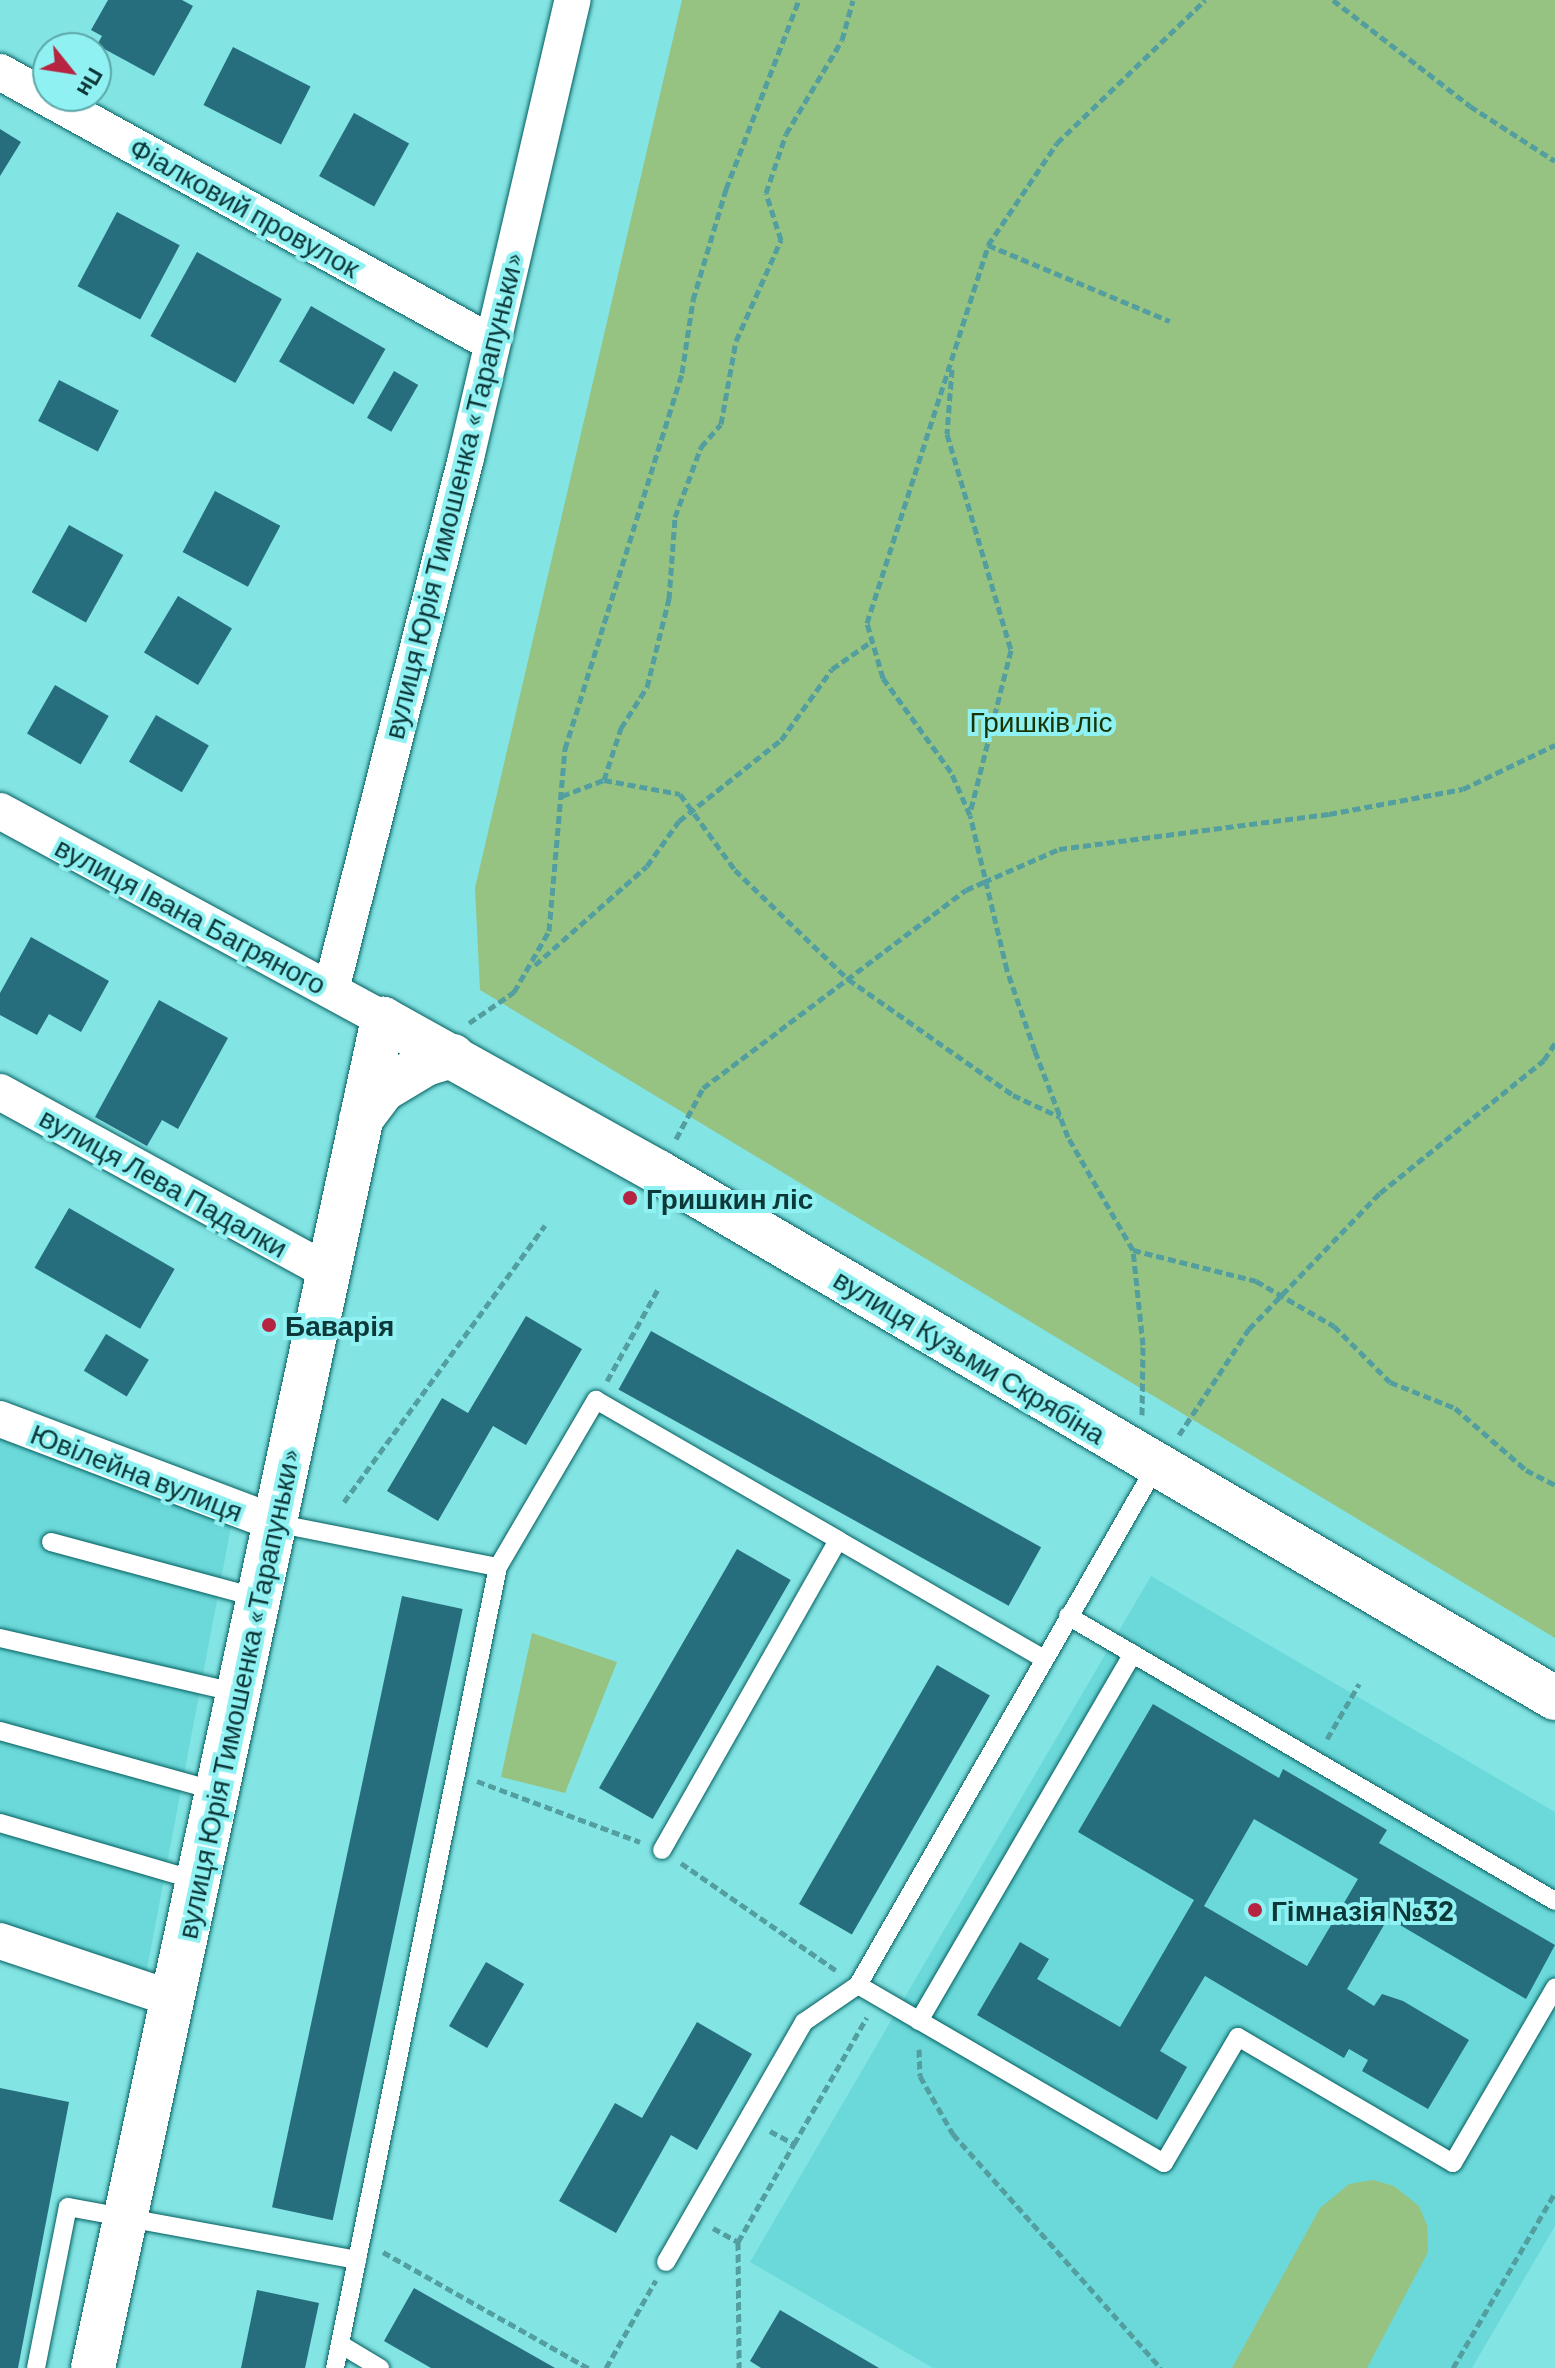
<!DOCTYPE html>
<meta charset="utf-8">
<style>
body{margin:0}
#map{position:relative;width:1555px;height:2368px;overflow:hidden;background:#83e4e4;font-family:Barlow,sans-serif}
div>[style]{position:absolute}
.built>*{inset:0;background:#6bd9da}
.green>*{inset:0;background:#96c282}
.building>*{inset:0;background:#266d7d;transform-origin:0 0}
.path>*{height:5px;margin-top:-2.5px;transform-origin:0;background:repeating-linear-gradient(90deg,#539e9f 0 8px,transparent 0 12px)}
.roads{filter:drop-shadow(0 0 2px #045e5f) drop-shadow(0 0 2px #045e5f)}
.service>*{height:18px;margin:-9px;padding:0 9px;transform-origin:9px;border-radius:9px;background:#fff}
.minor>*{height:36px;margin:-18px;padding:0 18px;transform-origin:18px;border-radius:18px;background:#fff}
.tertiary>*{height:44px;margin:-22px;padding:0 22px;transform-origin:22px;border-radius:22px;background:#fff}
.dots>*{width:22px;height:22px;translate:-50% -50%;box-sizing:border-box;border:4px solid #90f1f2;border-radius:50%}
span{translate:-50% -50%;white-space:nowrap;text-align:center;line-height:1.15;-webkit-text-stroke:8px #90f1f2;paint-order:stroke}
.street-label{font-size:28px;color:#0d3839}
.park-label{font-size:28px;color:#173404}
.poi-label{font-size:28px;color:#0d3839;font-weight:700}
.left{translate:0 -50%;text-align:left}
.north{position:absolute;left:32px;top:32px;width:80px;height:80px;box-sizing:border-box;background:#90f1f2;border:2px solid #5ca7a8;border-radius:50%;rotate:120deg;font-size:22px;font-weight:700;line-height:32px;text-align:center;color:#0d3839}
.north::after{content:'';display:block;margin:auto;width:28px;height:36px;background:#b62441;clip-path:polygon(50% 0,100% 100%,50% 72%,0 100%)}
</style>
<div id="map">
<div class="built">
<div style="clip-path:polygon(0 1419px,234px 1511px,143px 1990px,0 1948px)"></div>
<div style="clip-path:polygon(1151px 1576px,1555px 1812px,1555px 2226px,1472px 2368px,933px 2368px,750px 2262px)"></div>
</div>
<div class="green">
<div style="clip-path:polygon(682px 0,1555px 0,1555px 1638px,480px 990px,475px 888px)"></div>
<div style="clip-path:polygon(532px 1633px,617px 1662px,565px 1793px,501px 1777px)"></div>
<div style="clip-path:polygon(1373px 2180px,1394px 2186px,1419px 2206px,1427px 2225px,1428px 2252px,1367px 2368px,1232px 2368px,1320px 2208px,1349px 2184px)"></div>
</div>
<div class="building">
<div style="clip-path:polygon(108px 0,182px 0,193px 6px,154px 76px,97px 45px,102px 36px,91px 30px)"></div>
<div style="left:233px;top:47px;width:87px;height:65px;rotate:27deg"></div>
<div style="left:354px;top:113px;width:63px;height:72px;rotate:29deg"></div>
<div style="clip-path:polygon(0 129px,21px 142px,0 176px)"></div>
<div style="left:117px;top:212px;width:71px;height:84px;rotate:28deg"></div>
<div style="left:197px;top:252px;width:97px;height:96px;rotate:29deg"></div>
<div style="left:311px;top:306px;width:86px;height:64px;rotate:30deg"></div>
<div style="left:394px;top:371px;width:28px;height:54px;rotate:30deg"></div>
<div style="left:59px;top:380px;width:67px;height:46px;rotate:27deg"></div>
<div style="left:215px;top:491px;width:74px;height:69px;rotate:28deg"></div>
<div style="left:69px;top:525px;width:62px;height:77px;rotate:29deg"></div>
<div style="left:178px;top:596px;width:63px;height:66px;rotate:31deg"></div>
<div style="left:55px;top:685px;width:62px;height:56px;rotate:30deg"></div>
<div style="left:156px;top:715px;width:61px;height:54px;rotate:30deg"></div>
<div style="clip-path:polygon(31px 937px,109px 981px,81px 1032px,49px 1014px,37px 1035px,0 1015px,0 993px)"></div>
<div style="clip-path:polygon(159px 1000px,228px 1038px,178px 1129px,162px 1120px,147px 1146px,95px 1117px)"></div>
<div style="left:69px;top:1208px;width:122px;height:69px;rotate:30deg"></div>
<div style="clip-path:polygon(526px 1316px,582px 1349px,526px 1445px,493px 1426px,438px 1521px,387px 1491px,442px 1398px,468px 1413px)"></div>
<div style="left:651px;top:1331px;width:446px;height:67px;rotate:29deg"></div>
<div style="left:106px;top:1334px;width:50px;height:43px;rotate:31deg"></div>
<div style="left:737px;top:1549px;width:62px;height:276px;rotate:30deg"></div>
<div style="left:402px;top:1596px;width:62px;height:625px;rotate:12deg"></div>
<div style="left:937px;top:1665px;width:61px;height:276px;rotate:30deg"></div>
<div style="clip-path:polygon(evenodd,1153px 1704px,1279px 1778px,1283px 1769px,1387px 1830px,1379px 1843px,1555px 1945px,1526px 1999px,1388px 1918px,1347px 1989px,1374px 2006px,1382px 1994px,1403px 2001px,1469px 2040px,1428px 2109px,1362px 2071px,1368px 2060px,1349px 2049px,1344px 2058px,1205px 1976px,1160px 2051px,1187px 2067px,1157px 2120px,977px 2015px,1020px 1942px,1049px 1959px,1037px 1979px,1120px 2027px,1194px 1900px,1078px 1832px,1153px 1704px,1254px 1819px,1358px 1879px,1307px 1966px,1204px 1906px,1254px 1819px)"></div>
<div style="left:486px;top:1962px;width:44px;height:74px;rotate:30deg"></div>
<div style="clip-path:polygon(697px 2022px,752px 2054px,697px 2150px,671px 2135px,616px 2233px,559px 2201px,615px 2103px,642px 2118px)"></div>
<div style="clip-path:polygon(0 2088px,69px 2102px,18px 2368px,0 2368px)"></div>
<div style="clip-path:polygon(414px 2288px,555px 2368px,431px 2368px,384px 2341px)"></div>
<div style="clip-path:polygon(257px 2290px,319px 2303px,305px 2368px,241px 2368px)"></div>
<div style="clip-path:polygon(780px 2310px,879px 2368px,761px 2368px,750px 2361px)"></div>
</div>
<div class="path">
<div style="left:1333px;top:0;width:173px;rotate:37.7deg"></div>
<div style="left:1470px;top:106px;width:101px;rotate:32.9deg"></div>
<div style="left:988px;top:245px;width:197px;rotate:22.7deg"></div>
<div style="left:952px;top:369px;width:65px;rotate:94.4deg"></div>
<div style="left:947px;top:434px;width:225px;rotate:73.5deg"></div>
<div style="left:1011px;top:650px;width:168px;rotate:104.1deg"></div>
<div style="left:604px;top:780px;width:55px;rotate:-71.9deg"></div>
<div style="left:621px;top:728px;width:49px;rotate:-57.6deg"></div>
<div style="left:647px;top:687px;width:91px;rotate:-76deg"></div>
<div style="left:669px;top:599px;width:82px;rotate:-85.8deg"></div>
<div style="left:675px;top:517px;width:75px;rotate:-69.6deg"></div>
<div style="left:701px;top:447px;width:30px;rotate:-49deg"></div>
<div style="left:721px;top:424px;width:84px;rotate:-79.8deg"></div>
<div style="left:736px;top:341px;width:111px;rotate:-66deg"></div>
<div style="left:781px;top:240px;width:49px;rotate:-107.7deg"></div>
<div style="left:766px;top:193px;width:62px;rotate:-71.3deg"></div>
<div style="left:786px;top:134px;width:109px;rotate:-59.2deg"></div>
<div style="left:842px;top:40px;width:41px;rotate:-74.6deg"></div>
<div style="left:562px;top:796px;width:45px;rotate:-20.9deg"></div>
<div style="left:604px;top:780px;width:77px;rotate:10.4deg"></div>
<div style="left:680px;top:794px;width:94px;rotate:54.1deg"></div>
<div style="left:735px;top:870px;width:157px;rotate:44deg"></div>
<div style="left:848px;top:979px;width:202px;rotate:35.1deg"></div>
<div style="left:1013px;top:1095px;width:52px;rotate:25.1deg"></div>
<div style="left:535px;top:965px;width:149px;rotate:-41.5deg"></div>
<div style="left:647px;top:866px;width:55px;rotate:-54.6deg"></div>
<div style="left:679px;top:821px;width:130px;rotate:-38.5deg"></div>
<div style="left:781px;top:740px;width:87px;rotate:-54.3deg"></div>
<div style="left:832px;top:669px;width:49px;rotate:-35deg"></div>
<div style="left:469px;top:1023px;width:55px;rotate:-34.6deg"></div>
<div style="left:514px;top:992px;width:70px;rotate:-60.2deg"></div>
<div style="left:549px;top:931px;width:183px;rotate:-85deg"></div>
<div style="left:565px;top:749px;width:394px;rotate:-72.7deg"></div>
<div style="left:682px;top:373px;width:74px;rotate:-81.4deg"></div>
<div style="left:693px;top:300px;width:116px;rotate:-73.4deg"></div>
<div style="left:726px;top:189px;width:203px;rotate:-68.9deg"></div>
<div style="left:676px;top:1139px;width:58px;rotate:-62.1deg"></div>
<div style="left:703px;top:1088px;width:329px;rotate:-37deg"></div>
<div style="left:966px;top:890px;width:20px;rotate:-24deg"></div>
<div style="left:984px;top:882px;width:82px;rotate:-23.7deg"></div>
<div style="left:1059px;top:849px;width:272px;rotate:-7.4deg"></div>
<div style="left:1329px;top:814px;width:136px;rotate:-10.6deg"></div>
<div style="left:1463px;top:789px;width:102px;rotate:-25.6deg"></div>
<div style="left:1133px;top:1250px;width:127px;rotate:14.1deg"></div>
<div style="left:1256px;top:1281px;width:90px;rotate:30deg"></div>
<div style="left:1334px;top:1326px;width:79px;rotate:45deg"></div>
<div style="left:1390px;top:1382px;width:70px;rotate:21.8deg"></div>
<div style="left:1455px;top:1408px;width:94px;rotate:41.1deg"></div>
<div style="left:1526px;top:1470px;width:33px;rotate:27deg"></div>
<div style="left:607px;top:1381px;width:105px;rotate:-61deg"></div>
<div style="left:1142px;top:1415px;width:70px;rotate:-89.2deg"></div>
<div style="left:1143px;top:1345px;width:96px;rotate:-96deg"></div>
<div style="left:1133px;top:1250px;width:130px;rotate:-119.9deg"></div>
<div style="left:1068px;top:1137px;width:92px;rotate:-111deg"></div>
<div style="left:1035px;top:1051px;width:86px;rotate:-109.1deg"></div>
<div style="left:1007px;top:970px;width:159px;rotate:-103.4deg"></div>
<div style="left:970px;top:815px;width:47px;rotate:-113.8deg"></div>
<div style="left:951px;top:772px;width:116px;rotate:-125.9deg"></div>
<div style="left:883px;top:678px;width:57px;rotate:-106.2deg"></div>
<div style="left:867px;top:623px;width:397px;rotate:-72.2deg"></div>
<div style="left:988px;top:245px;width:123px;rotate:-55.9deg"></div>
<div style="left:1057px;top:143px;width:206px;rotate:-44deg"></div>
<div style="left:1179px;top:1435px;width:127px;rotate:-56.6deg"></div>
<div style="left:1249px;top:1329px;width:189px;rotate:-46.1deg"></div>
<div style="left:1380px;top:1193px;width:211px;rotate:-39deg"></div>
<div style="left:1544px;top:1060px;width:20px;rotate:-57deg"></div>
<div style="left:344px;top:1502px;width:342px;rotate:-54deg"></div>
<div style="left:1327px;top:1739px;width:64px;rotate:-59.8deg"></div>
<div style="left:477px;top:1781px;width:174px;rotate:20.5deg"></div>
<div style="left:681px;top:1863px;width:190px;rotate:34.7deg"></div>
<div style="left:919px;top:2049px;width:27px;rotate:88deg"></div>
<div style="left:920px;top:2076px;width:67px;rotate:60.4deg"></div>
<div style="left:953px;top:2134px;width:313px;rotate:48.4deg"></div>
<div style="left:770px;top:2131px;width:27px;rotate:28deg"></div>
<div style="left:794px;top:2144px;width:146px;rotate:-60.1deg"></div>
<div style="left:713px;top:2228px;width:29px;rotate:29deg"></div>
<div style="left:738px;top:2242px;width:126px;rotate:89.5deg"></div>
<div style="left:738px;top:2242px;width:113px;rotate:-60.3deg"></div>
<div style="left:383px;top:2252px;width:236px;rotate:29.5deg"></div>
<div style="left:606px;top:2368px;width:101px;rotate:-60.4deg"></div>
<div style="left:1453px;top:2368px;width:203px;rotate:-59.8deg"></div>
</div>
<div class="roads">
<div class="service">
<div style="left:275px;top:1523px;width:227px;rotate:11.2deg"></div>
<div style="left:498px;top:1567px;width:194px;rotate:-59.6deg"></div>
<div style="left:596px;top:1400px;width:280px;rotate:30deg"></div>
<div style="left:51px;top:1542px;width:214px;rotate:15.1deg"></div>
<div style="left:1068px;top:1616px;width:564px;rotate:30.34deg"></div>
<div style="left:0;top:1638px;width:244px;rotate:13deg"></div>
<div style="left:0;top:1731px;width:225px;rotate:15.5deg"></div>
<div style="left:0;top:1823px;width:206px;rotate:16.3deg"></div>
<div style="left:662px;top:1850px;width:356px;rotate:-60.4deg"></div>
<div style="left:838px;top:1540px;width:238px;rotate:30deg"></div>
<div style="left:858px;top:1985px;width:354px;rotate:30.2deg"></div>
<div style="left:1164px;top:2163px;width:146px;rotate:-59.6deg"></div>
<div style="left:1238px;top:2037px;width:249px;rotate:30.4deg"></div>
<div style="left:1453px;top:2163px;width:203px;rotate:-59.8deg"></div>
<div style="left:919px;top:2021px;width:425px;rotate:-59.8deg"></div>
<div style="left:666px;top:2262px;width:277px;rotate:-60.1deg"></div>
<div style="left:804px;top:2022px;width:65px;rotate:-34.4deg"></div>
<div style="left:858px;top:1985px;width:598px;rotate:-60.14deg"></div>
<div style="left:340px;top:2344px;width:47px;rotate:31deg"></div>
<div style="left:36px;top:2368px;width:164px;rotate:-78.8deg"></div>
<div style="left:68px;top:2207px;width:294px;rotate:10.4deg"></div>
<div style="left:335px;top:2368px;width:817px;rotate:-78.5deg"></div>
</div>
<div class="minor">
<div style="left:0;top:72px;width:559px;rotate:28.86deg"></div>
<div style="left:0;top:811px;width:436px;rotate:28.5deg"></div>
<div style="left:331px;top:990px;width:549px;rotate:-75.76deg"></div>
<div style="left:466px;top:458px;width:470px;rotate:-76.9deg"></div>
<div style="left:0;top:1092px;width:375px;rotate:28.7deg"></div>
<div style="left:0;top:1419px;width:294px;rotate:20.7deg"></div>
<div style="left:0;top:1941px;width:182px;rotate:18.5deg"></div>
</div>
<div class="tertiary">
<div style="left:361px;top:1119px;width:38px;rotate:-53deg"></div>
<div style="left:384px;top:1089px;width:49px;rotate:-30.8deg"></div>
<div style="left:426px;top:1064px;width:28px;rotate:-17deg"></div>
<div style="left:93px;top:2368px;width:1380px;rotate:-77.87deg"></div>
<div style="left:383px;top:1019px;width:315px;rotate:29.1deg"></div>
<div style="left:658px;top:1172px;width:1040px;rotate:30.39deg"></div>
</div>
</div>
<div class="dots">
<div style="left:630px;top:1198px;background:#b62441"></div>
<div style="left:269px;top:1325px;background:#b62441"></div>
<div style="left:1255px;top:1910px;background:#b62441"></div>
</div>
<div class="street-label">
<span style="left:245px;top:207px;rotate:29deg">Фіалковий провулок</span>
<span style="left:453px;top:495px;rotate:-76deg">вулиця Юрія Тимошенка «Тарапуньки»</span>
<span style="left:191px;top:915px;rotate:28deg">вулиця Івана Багряного</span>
<span style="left:164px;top:1182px;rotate:29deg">вулиця Лева Падалки</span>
<span style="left:970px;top:1356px;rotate:31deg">вулиця Кузьми Скрябіна</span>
<span style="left:137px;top:1472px;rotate:21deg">Ювілейна вулиця</span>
<span style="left:238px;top:1693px;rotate:-78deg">вулиця Юрія Тимошенка «Тарапуньки»</span>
</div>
<div class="park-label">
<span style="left:1041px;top:721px">Гришків ліс</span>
</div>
<div class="poi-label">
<span class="left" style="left:646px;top:1198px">Гришкин ліс</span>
<span class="left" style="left:285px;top:1325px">Баварія</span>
<span class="left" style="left:1271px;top:1910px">Гімназія №32</span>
</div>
<div class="north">Пн</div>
</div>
